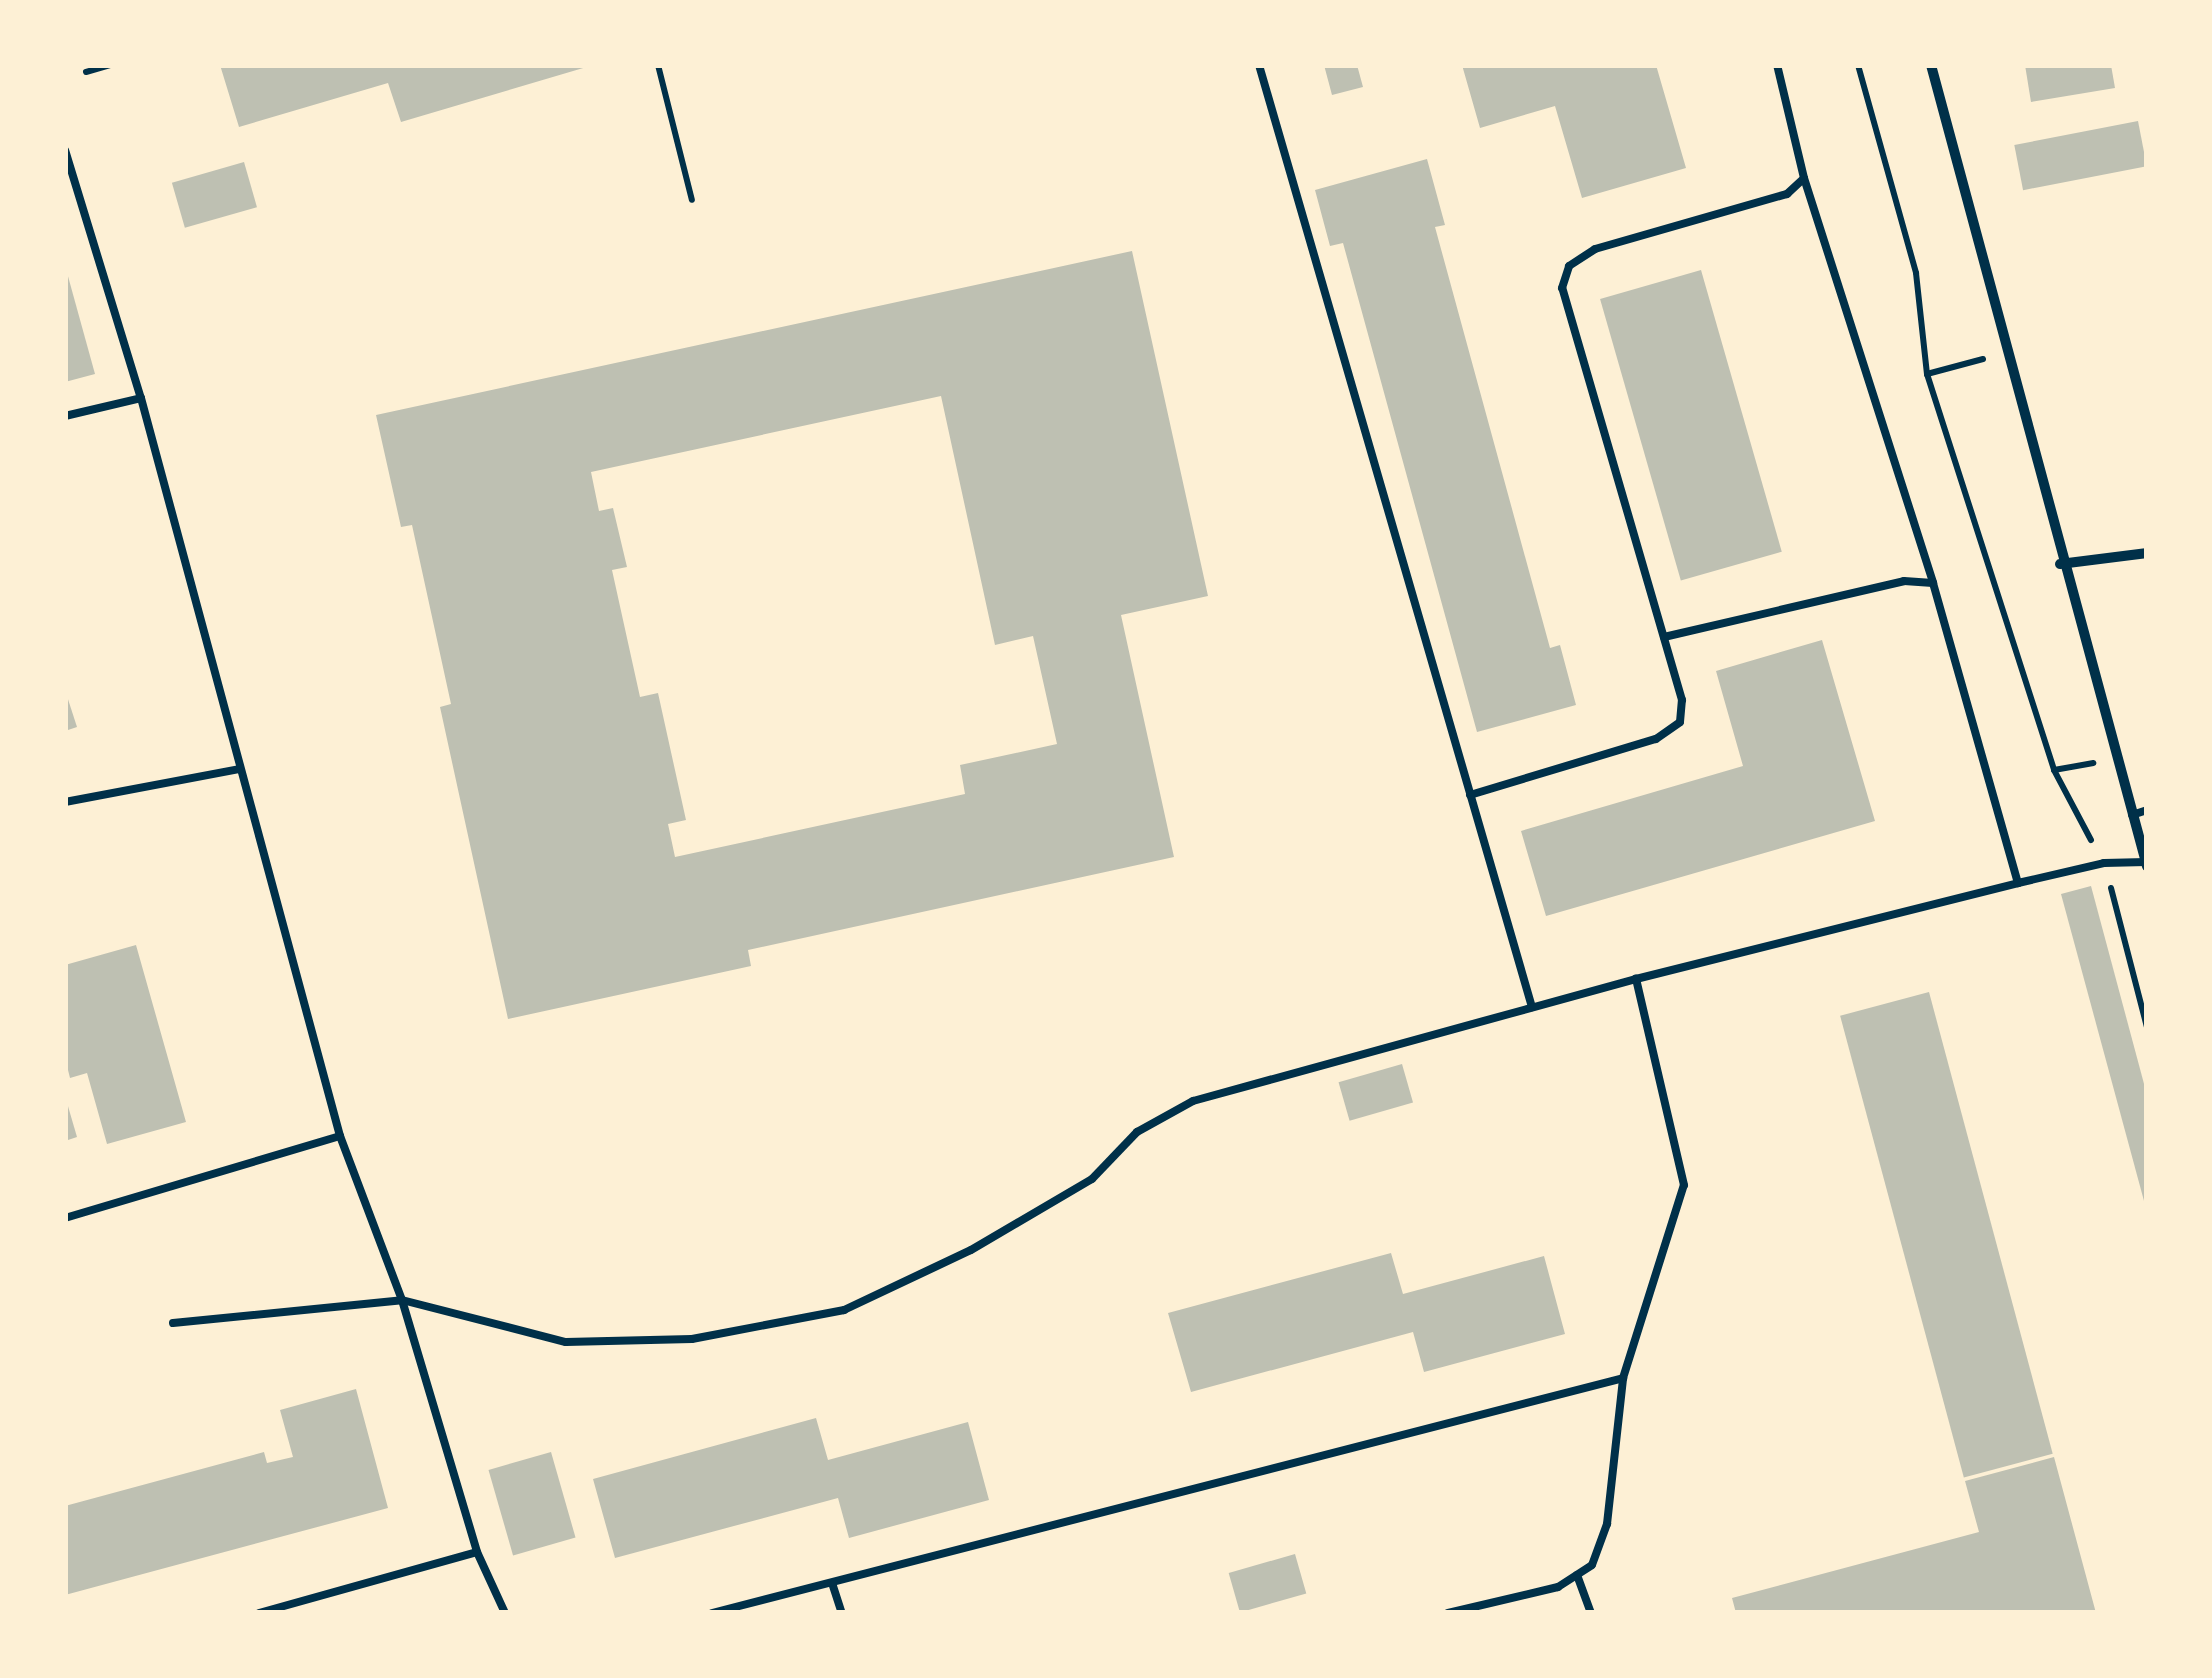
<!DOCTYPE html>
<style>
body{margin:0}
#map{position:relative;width:2212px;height:1678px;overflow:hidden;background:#fdf0d5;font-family:Helvetica,sans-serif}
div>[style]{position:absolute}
.building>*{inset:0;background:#bec0b2;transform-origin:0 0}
.path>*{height:6px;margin:-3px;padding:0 3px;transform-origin:3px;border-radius:3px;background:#003049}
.service>*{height:8px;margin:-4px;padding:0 4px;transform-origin:4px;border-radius:4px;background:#003049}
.minor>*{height:10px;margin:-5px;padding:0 5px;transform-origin:5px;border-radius:5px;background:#003049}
span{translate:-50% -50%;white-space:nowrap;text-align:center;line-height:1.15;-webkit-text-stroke:8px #fdf0d5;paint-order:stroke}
.frame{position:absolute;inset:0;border:68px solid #fdf0d5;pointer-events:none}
</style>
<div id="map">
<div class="building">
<div style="clip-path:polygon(220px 65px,590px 65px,590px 66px,401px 122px,388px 83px,239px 127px)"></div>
<div style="clip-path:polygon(1324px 65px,1357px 65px,1363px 87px,1332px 95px)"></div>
<div style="clip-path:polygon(1462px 65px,1656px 65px,1686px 168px,1582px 198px,1555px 106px,1480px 128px)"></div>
<div style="clip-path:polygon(2025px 65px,2111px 65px,2115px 88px,2031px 102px)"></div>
<div style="left:2138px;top:121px;width:46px;height:126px;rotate:79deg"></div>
<div style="clip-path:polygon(1427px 159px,1445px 225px,1435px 227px,1550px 648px,1560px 645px,1576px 705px,1477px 732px,1343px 243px,1330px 246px,1315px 190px)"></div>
<div style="left:244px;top:162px;width:47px;height:75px;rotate:74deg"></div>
<div style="clip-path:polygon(evenodd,1132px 251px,1208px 596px,1121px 615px,1174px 857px,748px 950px,751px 966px,508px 1019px,440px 707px,451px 704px,412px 525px,401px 527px,376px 415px,1132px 251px,941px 396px,995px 645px,1033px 636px,1057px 744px,960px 765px,965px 794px,675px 857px,668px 824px,686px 820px,658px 693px,640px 697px,612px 570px,627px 567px,613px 508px,599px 511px,591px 472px,941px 396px)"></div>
<div style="clip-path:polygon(66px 269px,95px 374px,65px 382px,65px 270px)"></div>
<div style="left:1701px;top:270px;width:293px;height:105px;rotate:74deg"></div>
<div style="clip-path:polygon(1822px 640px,1875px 821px,1546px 916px,1521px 831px,1743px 766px,1716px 671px)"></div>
<div style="clip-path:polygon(65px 690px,77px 727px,65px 731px)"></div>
<div style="clip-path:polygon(2091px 886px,2147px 1095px,2147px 1212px,2061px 894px)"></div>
<div style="clip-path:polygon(136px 945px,186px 1122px,107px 1144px,87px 1073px,70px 1078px,65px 1058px,65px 965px)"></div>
<div style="left:1929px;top:992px;width:478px;height:92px;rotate:75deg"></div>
<div style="left:1402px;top:1064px;width:40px;height:66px;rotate:74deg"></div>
<div style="clip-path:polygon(65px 1096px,77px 1137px,65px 1141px)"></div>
<div style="clip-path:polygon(1391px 1253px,1403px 1294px,1544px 1256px,1565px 1334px,1424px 1372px,1413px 1332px,1191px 1392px,1168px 1313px)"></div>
<div style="clip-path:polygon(356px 1389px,388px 1508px,65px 1595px,65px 1506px,264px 1452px,267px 1463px,293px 1457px,280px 1410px)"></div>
<div style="clip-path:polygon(816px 1418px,828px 1460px,968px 1422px,989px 1500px,849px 1538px,838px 1498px,615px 1558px,593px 1479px)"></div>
<div style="left:551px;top:1452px;width:89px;height:65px;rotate:74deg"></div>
<div style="clip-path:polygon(2054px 1457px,2096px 1613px,1736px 1613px,1732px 1598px,1979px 1532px,1965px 1481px)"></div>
<div style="left:1295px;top:1554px;width:41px;height:69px;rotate:74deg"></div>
</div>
<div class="path">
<div style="left:658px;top:65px;width:139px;rotate:75.9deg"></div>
<div style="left:1858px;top:65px;width:216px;rotate:74.4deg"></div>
<div style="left:1916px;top:273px;width:102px;rotate:83.8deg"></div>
<div style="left:1927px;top:374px;width:416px;rotate:72.2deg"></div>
<div style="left:86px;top:72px;width:25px;rotate:-16deg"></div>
<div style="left:1927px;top:374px;width:58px;rotate:-15deg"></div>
<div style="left:2091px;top:840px;width:79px;rotate:-117.9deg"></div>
<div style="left:2054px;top:770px;width:40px;rotate:-10deg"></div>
<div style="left:2111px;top:888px;width:144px;rotate:75.5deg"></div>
</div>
<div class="service">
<div style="left:1259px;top:65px;width:981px;rotate:73.84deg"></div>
<div style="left:65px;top:150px;width:259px;rotate:73deg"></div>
<div style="left:141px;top:398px;width:764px;rotate:74.91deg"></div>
<div style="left:340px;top:1136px;width:175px;rotate:69.3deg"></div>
<div style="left:402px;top:1300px;width:263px;rotate:73.4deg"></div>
<div style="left:477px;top:1552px;width:67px;rotate:65.3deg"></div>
<div style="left:1804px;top:178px;width:425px;rotate:72.3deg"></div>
<div style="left:65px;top:416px;width:78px;rotate:-13.3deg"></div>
<div style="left:1664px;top:637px;width:246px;rotate:-13.1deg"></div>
<div style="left:1904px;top:581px;width:29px;rotate:4deg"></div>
<div style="left:1933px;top:583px;width:312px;rotate:74.2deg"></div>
<div style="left:1470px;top:795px;width:194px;rotate:-16.8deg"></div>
<div style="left:1656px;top:739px;width:29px;rotate:-35deg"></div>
<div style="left:1680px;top:722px;width:22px;rotate:-85deg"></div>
<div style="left:1682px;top:700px;width:429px;rotate:-106.2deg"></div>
<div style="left:1562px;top:288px;width:23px;rotate:-72deg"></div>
<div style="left:1569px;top:266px;width:31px;rotate:-33deg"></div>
<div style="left:1595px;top:249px;width:200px;rotate:-16deg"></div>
<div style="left:1787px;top:194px;width:23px;rotate:-43deg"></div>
<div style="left:1804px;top:178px;width:116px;rotate:-103.4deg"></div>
<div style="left:65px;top:802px;width:177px;rotate:-10.7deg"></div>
<div style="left:2132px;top:815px;width:16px;rotate:-18deg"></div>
<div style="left:65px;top:1218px;width:287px;rotate:-16.6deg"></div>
<div style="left:173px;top:1323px;width:230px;rotate:-5.7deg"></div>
<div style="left:402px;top:1300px;width:169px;rotate:14.4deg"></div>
<div style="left:566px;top:1342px;width:126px;rotate:-1.4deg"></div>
<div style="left:692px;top:1339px;width:155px;rotate:-10.8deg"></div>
<div style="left:844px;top:1310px;width:140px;rotate:-25.3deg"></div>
<div style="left:971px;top:1250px;width:140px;rotate:-30.4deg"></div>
<div style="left:1092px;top:1179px;width:65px;rotate:-46.2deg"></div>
<div style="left:1137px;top:1132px;width:64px;rotate:-29deg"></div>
<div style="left:1193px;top:1101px;width:459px;rotate:-15.4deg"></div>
<div style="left:1636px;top:979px;width:394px;rotate:-14.1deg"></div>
<div style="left:2018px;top:883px;width:88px;rotate:-13.1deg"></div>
<div style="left:2104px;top:863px;width:42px;rotate:-1.4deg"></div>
<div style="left:1577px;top:1575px;width:40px;rotate:69.8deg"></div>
<div style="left:833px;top:1586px;width:28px;rotate:72deg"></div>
<div style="left:259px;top:1613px;width:226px;rotate:-15.6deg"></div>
<div style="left:712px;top:1613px;width:941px;rotate:-14.46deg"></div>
<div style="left:1448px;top:1613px;width:113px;rotate:-13.3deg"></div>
<div style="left:1558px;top:1587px;width:40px;rotate:-32.9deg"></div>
<div style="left:1592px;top:1565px;width:44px;rotate:-69.9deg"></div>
<div style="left:1607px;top:1524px;width:147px;rotate:-83.7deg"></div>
<div style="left:1623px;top:1378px;width:202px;rotate:-72.5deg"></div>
<div style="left:1684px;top:1185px;width:212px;rotate:-103.1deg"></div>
</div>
<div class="minor">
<div style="left:1931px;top:65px;width:830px;rotate:74.91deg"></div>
<div style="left:2060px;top:564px;width:88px;rotate:-7.2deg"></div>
</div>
<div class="frame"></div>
</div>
